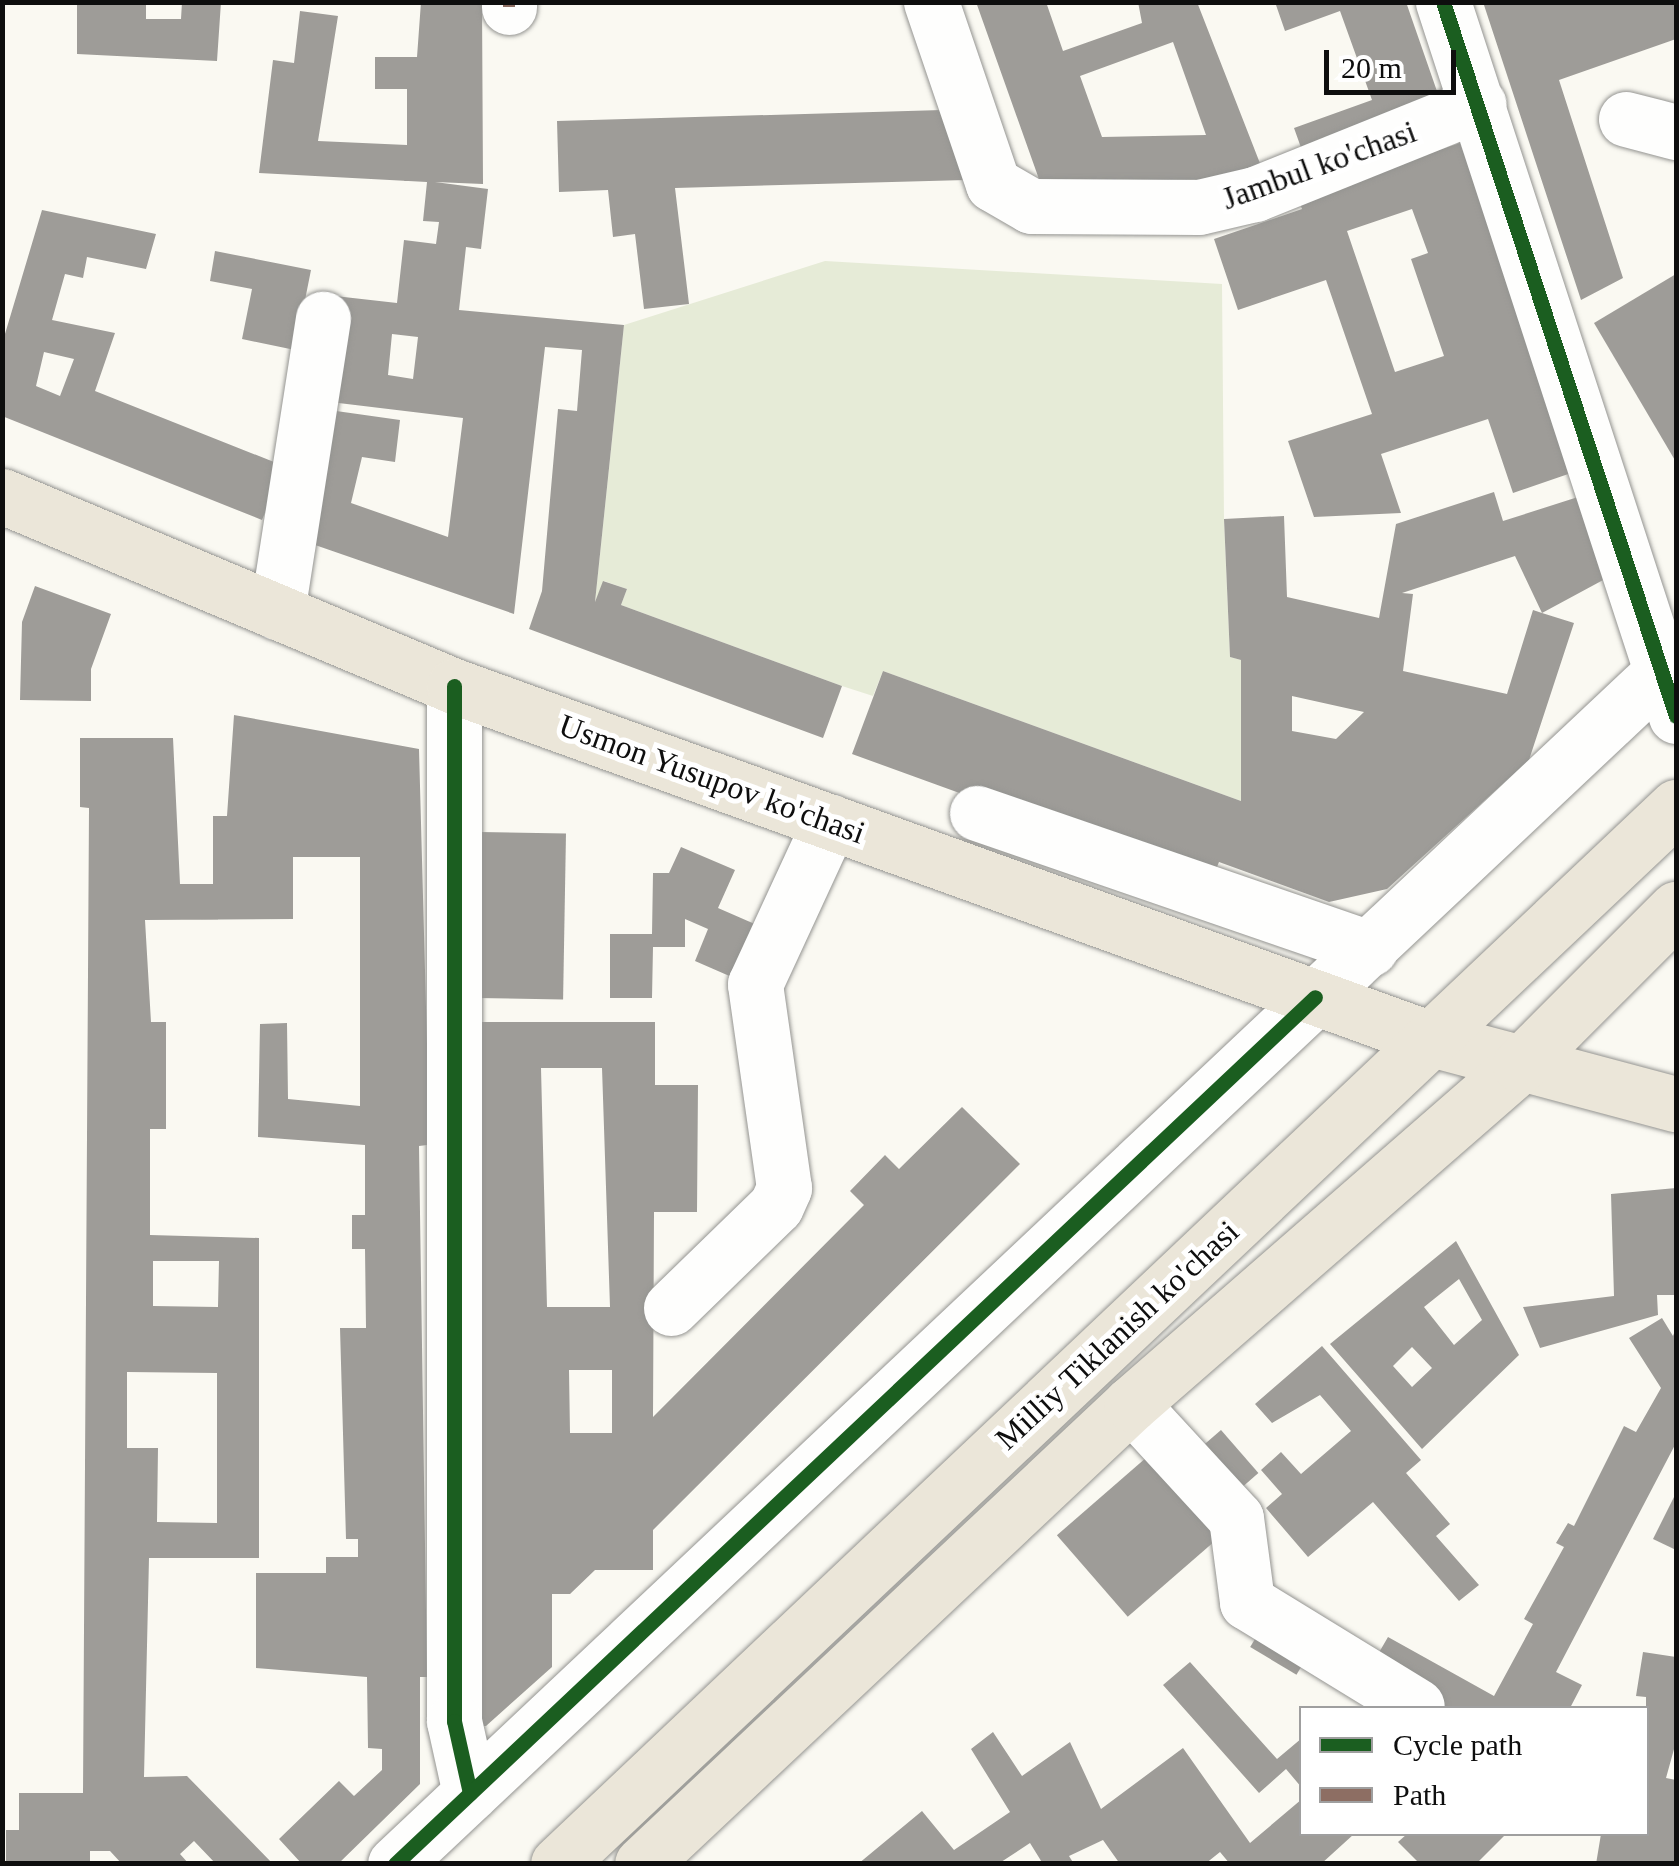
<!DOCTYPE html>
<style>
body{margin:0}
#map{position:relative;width:1679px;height:1866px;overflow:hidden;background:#faf9f2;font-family:"Times New Roman",serif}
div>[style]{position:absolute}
.cemetery>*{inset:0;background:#e6ebd7}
.building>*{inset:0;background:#9e9c98;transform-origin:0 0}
.roads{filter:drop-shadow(0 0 2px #949491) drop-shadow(0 0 2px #949491)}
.minor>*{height:55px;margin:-27.5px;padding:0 27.5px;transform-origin:27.5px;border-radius:27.5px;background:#fefefd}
.major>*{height:55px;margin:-27.5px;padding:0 27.5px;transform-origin:27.5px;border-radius:27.5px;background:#ebe6d9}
.quiet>*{height:12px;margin-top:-6px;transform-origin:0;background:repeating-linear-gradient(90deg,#8d6e63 0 25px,transparent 0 37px)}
.cycleway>*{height:15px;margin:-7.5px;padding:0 7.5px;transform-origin:7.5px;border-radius:7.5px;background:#1b5e20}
span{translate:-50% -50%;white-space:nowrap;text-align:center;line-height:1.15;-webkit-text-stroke:10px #fff;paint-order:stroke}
.street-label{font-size:32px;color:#0e0e0e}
.frame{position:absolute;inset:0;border:5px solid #0e0e0e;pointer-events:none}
.legend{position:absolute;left:1299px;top:1706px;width:350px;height:130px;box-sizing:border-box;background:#fff;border:2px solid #9f9f9f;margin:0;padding:12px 18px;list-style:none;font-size:30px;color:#0e0e0e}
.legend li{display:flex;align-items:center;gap:20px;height:50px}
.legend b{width:50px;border:2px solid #9f9f9f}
.scale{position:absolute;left:1324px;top:50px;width:132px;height:45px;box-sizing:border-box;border:5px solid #0e0e0e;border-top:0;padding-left:12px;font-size:30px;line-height:35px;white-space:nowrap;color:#0e0e0e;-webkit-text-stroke:8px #fff;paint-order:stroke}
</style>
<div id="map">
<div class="cemetery">
<div style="clip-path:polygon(825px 261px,1222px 284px,1224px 519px,1230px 657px,1241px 660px,1241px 801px,883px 671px,873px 696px,842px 686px,621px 605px,627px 589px,604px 581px,595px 602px,624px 325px)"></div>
</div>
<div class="building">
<div style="clip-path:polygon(77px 2px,146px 2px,146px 19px,181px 19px,182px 2px,221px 2px,217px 61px,77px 54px)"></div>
<div style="clip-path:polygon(evenodd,421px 2px,482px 2px,483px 184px,435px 182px,488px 189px,481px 249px,466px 247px,459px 310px,624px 325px,595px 602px,603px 581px,627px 589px,621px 605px,842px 686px,823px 738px,529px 629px,542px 591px,558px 409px,577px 411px,582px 350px,545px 347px,514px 614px,292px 537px,322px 409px,400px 420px,395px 462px,362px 457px,351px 503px,448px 537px,463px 418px,322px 401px,335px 296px,397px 303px,404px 240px,436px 244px,439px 222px,423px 221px,427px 182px,259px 173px,273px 60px,294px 63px,300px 11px,338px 16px,318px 141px,407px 145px,407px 89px,375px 89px,375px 57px,417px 57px,421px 2px,392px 334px,418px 337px,413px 379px,388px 375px,392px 334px)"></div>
<div style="clip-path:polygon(evenodd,976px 2px,1046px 2px,1063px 51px,1142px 23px,1138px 2px,1197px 2px,1263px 171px,1222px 179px,1040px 182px,976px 2px,1173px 42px,1206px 135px,1102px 137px,1080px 76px,1173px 42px)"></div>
<div style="clip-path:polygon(1406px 2px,1439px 97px,1304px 156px,1294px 128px,1372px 100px,1340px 11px,1285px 31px,1276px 5px)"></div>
<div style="clip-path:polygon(1483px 2px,1676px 2px,1676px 39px,1559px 80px,1623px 278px,1581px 300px)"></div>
<div style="clip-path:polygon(942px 110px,966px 180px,675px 188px,689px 304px,644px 309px,635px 234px,613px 237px,608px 190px,559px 192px,557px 121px)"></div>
<div style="clip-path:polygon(evenodd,1460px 143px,1577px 471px,1513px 493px,1488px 419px,1381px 454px,1401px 513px,1314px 517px,1288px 441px,1372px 414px,1326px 280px,1238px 310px,1214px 239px,1302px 209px,1298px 198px,1460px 143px,1412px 209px,1428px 253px,1411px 259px,1444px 356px,1395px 372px,1347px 231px,1412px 209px)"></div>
<div style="clip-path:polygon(evenodd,42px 210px,156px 234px,146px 269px,87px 257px,83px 278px,65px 274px,52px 320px,115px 333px,95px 391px,284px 466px,262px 520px,2px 416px,2px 344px,42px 210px,44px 352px,74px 359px,60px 396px,36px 386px,44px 352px)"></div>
<div style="clip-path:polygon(215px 251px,311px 270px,295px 350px,242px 339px,252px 289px,210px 281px)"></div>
<div style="clip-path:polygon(1676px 274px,1676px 462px,1594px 323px)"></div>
<div style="clip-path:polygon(evenodd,1494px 492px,1503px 521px,1578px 497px,1605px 579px,1542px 613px,1574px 623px,1529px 760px,1387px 889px,1329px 902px,1219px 862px,1210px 884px,852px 754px,883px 671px,1241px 801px,1241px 660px,1230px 657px,1224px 519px,1284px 516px,1287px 597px,1379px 618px,1396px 524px,1494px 492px,1515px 556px,1542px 613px,1533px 610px,1507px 694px,1403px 671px,1413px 594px,1402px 593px,1515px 556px,1494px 492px,1292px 696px,1364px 712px,1336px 739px,1292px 731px,1292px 696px)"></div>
<div style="clip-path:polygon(35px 586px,111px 614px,91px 669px,91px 701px,20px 700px,22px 622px)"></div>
<div style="clip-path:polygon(evenodd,234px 715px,419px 749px,427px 1044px,427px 1145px,419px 1146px,427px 1677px,420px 1677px,420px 1784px,338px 1864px,302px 1864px,279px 1839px,339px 1781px,354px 1796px,382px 1770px,382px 1749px,368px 1748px,367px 1677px,256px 1668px,256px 1573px,326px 1573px,326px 1557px,358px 1557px,358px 1539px,346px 1539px,340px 1328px,366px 1328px,365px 1249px,352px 1249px,352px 1215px,365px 1215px,365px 1145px,258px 1137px,260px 1024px,287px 1023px,288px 1099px,360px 1106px,360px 857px,293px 857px,293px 919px,145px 920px,151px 1022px,166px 1022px,166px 1129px,150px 1129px,150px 1235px,259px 1238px,259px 1558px,149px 1558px,144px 1777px,187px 1776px,273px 1864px,216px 1864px,194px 1841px,180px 1854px,189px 1864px,122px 1864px,110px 1851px,90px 1851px,90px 1864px,6px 1862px,6px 1830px,19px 1830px,19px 1793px,83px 1793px,89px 808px,80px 807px,80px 738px,173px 738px,180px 884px,213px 884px,213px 816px,227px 816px,234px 715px,153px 1261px,219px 1261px,218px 1307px,153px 1306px,153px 1261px,234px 715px,127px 1372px,217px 1373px,217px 1523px,157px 1522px,158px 1448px,127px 1448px,127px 1372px)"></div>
<div style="left:480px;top:832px;width:86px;height:166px;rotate:1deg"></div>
<div style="clip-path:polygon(681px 847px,735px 870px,718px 908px,757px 925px,734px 978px,695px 961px,708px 929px,685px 919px,685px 947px,653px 947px,652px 998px,610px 998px,610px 934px,652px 934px,653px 873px,669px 873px)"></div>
<div style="clip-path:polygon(evenodd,480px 1022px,655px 1022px,655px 1085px,698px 1085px,697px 1212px,654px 1212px,653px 1417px,864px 1205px,850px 1191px,885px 1155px,899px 1169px,962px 1107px,1020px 1164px,653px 1530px,653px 1570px,595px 1570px,570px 1594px,552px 1594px,552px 1667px,486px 1726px,477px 1726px,480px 1022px,541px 1068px,602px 1068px,610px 1307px,547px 1307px,541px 1068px,480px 1022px,569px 1370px,612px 1370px,612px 1433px,570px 1433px,569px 1370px)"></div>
<div style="clip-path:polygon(1676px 1188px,1676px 1295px,1657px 1295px,1658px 1315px,1540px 1348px,1523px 1307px,1614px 1296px,1611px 1194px)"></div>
<div style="clip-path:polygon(evenodd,1456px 1241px,1519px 1355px,1422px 1449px,1330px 1344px,1456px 1241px,1459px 1279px,1482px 1320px,1454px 1345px,1424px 1307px,1459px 1279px,1456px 1241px,1412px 1347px,1432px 1368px,1412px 1387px,1393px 1366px,1412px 1347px)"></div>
<div style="clip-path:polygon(1662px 1318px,1673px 1336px,1676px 1328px,1676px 1443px,1556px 1672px,1582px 1685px,1570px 1708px,1444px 1708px,1370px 1668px,1388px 1637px,1494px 1696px,1533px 1624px,1524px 1619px,1564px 1547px,1556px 1543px,1568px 1523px,1574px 1526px,1624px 1426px,1636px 1432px,1661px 1388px,1629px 1338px)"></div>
<div style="clip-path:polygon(1322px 1346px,1421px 1460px,1406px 1473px,1450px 1524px,1436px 1536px,1479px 1585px,1459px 1601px,1373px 1502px,1308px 1557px,1266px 1508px,1282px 1494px,1261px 1470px,1281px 1452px,1301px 1474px,1351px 1431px,1320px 1395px,1272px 1423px,1255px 1404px)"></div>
<div style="left:1221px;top:1430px;width:57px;height:36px;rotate:49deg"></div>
<div style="left:1155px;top:1450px;width:108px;height:130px;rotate:49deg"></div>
<div style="clip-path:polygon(1676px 1493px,1676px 1550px,1653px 1539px)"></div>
<div style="left:1261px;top:1629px;width:54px;height:21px;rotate:31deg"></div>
<div style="clip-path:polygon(1643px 1652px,1676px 1657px,1676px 1742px,1666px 1778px,1676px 1780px,1676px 1864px,1596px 1864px,1601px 1834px,1646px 1834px,1646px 1697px,1636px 1696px)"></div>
<div style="clip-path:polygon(1190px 1662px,1277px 1759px,1302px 1738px,1302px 1788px,1286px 1769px,1259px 1793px,1163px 1685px)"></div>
<div style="clip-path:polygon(993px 1732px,1022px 1776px,1070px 1742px,1101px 1809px,1183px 1748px,1250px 1843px,1302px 1799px,1302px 1834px,1354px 1834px,1321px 1864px,1230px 1864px,1220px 1852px,1205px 1864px,1120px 1864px,1103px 1840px,1069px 1856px,1074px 1864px,1043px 1864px,1030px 1843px,998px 1864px,858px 1864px,922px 1811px,954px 1850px,1010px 1812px,971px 1749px)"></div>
<div style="clip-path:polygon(1407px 1834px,1506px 1834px,1476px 1864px,1420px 1864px,1398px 1842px)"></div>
</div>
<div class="roads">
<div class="minor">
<div style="left:931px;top:2px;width:192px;rotate:71.2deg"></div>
<div style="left:993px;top:184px;width:44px;rotate:30.1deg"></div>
<div style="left:1031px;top:206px;width:168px;rotate:0.3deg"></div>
<div style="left:1199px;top:207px;width:57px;rotate:-13.1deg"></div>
<div style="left:1255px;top:194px;width:241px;rotate:-21.9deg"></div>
<div style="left:1443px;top:2px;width:751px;rotate:71.93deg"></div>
<div style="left:509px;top:7px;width:5px;rotate:-90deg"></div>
<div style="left:1626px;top:119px;width:52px;rotate:14.6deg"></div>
<div style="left:277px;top:612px;width:297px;rotate:-81.1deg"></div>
<div style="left:454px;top:686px;width:1035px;rotate:90deg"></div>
<div style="left:454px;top:1721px;width:74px;rotate:77.5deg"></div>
<div style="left:977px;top:813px;width:416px;rotate:19deg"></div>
<div style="left:671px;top:1308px;width:146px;rotate:-44.2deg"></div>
<div style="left:776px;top:1206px;width:20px;rotate:-66deg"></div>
<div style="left:784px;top:1188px;width:206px;rotate:-98.1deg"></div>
<div style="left:755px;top:984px;width:179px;rotate:-65.2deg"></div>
<div style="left:1131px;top:1404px;width:155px;rotate:47.4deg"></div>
<div style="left:1236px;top:1518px;width:85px;rotate:82.5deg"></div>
<div style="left:1247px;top:1602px;width:199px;rotate:31.5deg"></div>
<div style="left:395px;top:1864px;width:1759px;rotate:-43.27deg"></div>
</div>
<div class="major">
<div style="left:2px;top:496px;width:490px;rotate:22.8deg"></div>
<div style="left:454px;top:686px;width:1039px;rotate:19.87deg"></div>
<div style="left:1431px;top:1039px;width:253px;rotate:14.9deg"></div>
<div style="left:558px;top:1864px;width:1539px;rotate:-43.39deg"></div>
<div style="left:642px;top:1864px;width:671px;rotate:-43.25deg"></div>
<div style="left:1131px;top:1404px;width:516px;rotate:-41.07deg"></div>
<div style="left:1520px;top:1065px;width:221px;rotate:-45deg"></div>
</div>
</div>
<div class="quiet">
<div style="left:509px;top:7px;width:5px;rotate:-90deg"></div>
</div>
<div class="cycleway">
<div style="left:1443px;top:2px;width:751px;rotate:71.93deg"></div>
<div style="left:454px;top:686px;width:1035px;rotate:90deg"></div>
<div style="left:454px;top:1721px;width:74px;rotate:77.5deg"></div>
<div style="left:395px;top:1864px;width:1264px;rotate:-43.3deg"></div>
</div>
<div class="street-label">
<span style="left:1319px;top:165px;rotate:-20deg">Jambul ko'chasi</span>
<span style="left:712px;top:779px;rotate:20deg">Usmon Yusupov ko'chasi</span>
<span style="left:1117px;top:1335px;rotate:-43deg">Milliy Tiklanish ko'chasi</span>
</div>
<div class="frame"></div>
<ul class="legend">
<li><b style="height:12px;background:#1b5e20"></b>Cycle path</li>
<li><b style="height:12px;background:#8d6e63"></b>Path</li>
</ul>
<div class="scale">20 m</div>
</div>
